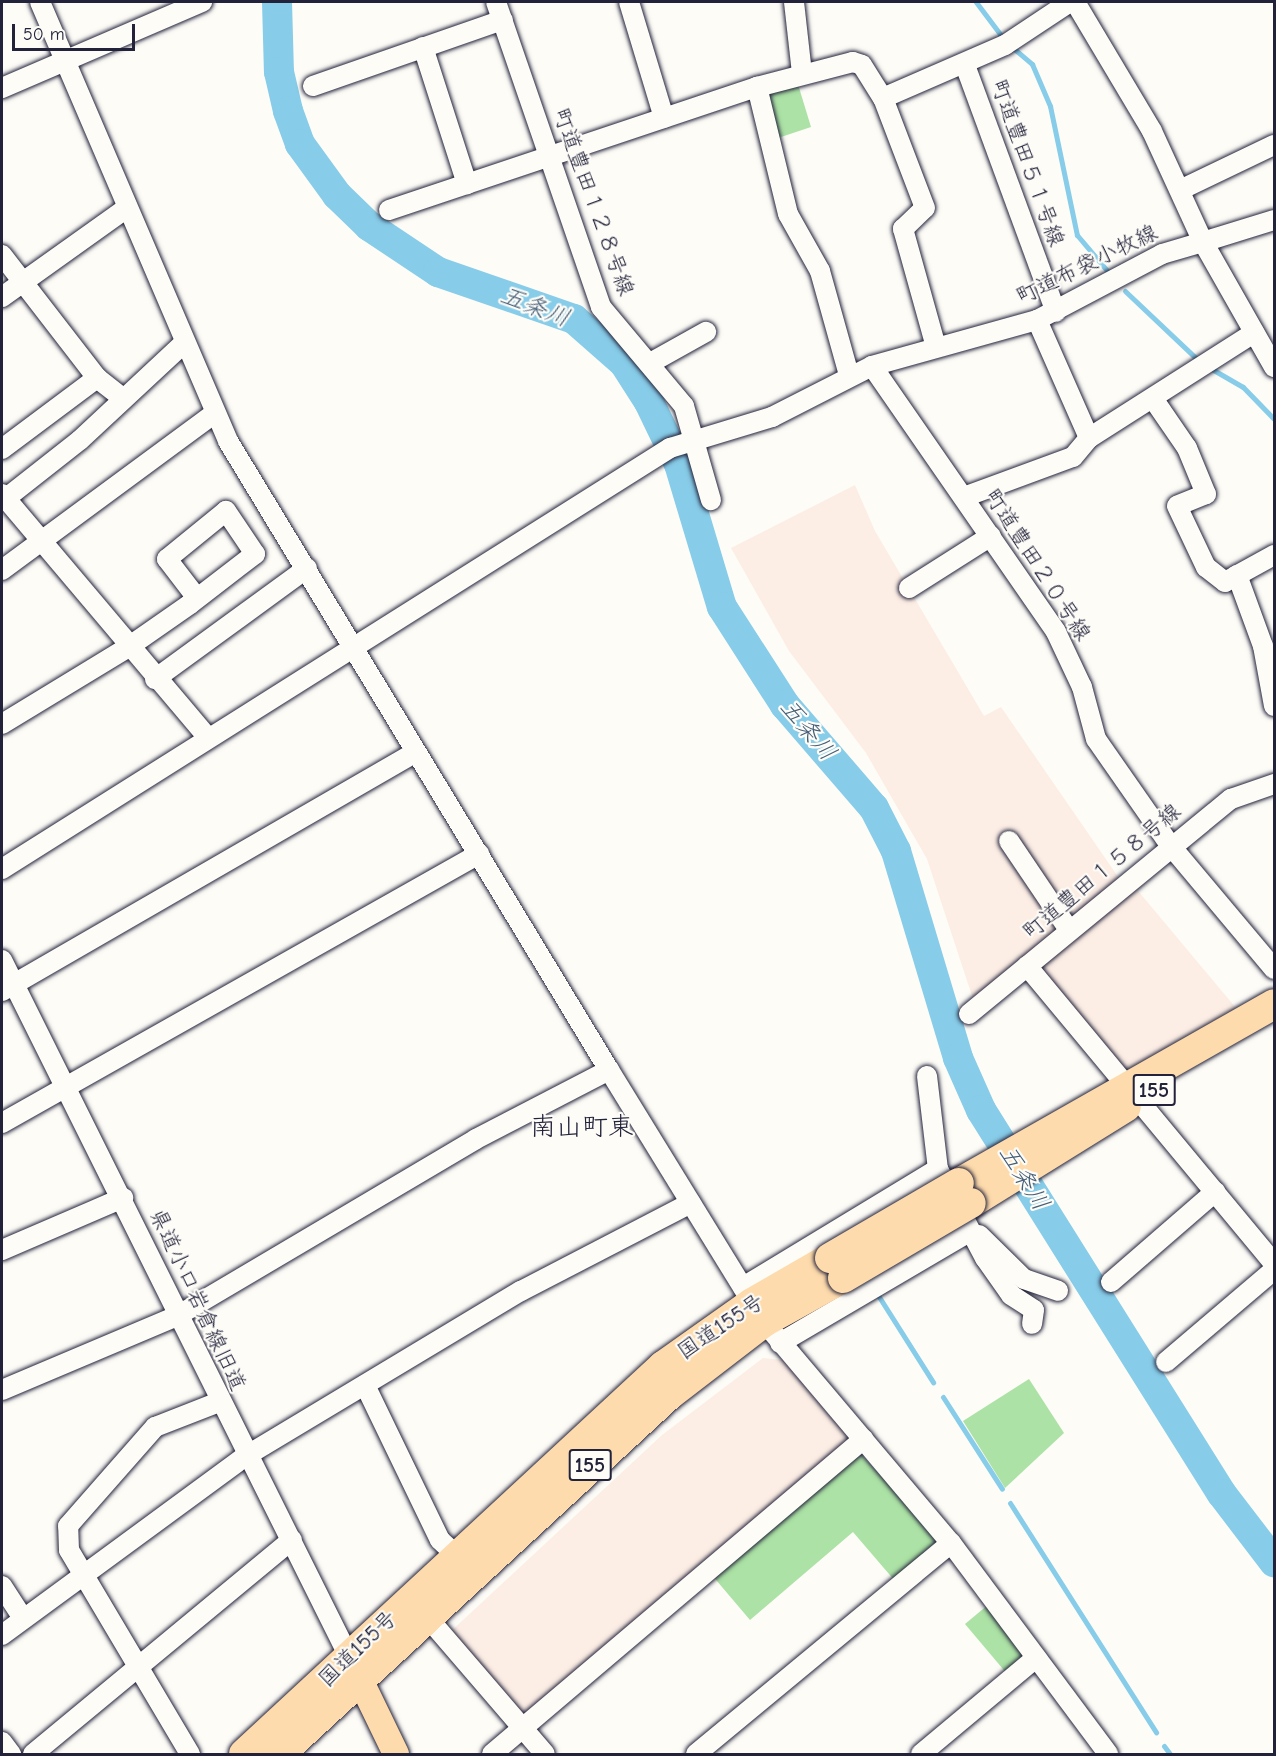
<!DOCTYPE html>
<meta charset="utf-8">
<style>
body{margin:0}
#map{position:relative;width:1276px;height:1756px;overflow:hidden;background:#fdfcf7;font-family:"Comic Neue","Klee One",sans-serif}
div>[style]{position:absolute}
.built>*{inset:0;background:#fceee5}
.green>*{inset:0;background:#ace2a5}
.stream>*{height:5px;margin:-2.5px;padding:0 2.5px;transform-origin:2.5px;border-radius:2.5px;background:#87cce8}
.river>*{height:30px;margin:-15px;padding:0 15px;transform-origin:15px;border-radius:15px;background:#87cce8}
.roads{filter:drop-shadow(0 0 2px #22223b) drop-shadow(0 0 2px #22223b)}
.minor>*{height:20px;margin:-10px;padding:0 10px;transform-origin:10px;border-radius:10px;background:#fdfcf7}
.major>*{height:26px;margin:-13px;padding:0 13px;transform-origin:13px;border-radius:13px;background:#fedbac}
.highway>*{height:30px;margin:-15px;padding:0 15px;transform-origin:15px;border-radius:15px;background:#fedbac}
.bridges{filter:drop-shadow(0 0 2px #22223b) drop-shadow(0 0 2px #22223b)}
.highway-bridge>*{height:30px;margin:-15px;padding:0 15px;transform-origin:15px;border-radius:15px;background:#fedbac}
span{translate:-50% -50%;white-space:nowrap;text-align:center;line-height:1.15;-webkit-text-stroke:4.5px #fdfcf7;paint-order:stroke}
.shield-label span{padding:2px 4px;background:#fdfcf7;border:2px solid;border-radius:4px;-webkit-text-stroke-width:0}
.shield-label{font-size:21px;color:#22223b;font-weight:700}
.street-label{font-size:22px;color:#22223b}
.water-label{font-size:24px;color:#455e78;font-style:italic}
.quarter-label{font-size:26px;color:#22223b}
.frame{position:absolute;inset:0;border:3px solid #22223b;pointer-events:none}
.scale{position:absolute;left:12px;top:24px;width:123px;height:27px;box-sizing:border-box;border:3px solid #22223b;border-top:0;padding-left:8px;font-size:18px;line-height:21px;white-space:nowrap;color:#22223b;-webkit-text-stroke:4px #fdfcf7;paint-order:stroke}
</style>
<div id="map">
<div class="built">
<div style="clip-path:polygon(855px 485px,875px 531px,984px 716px,1001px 707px,1121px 881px,974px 1002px,927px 859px,866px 753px,789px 651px,731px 548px)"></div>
<div style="clip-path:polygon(1134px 886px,1236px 1008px,1122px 1073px,1038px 968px)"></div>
<div style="clip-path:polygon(763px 1358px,783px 1360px,853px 1436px,521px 1717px,448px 1634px,662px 1435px)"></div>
</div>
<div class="green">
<div style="clip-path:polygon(797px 81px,811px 127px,772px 140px,766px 91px)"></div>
<div style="clip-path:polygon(1029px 1379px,1064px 1433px,1005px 1488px,963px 1421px)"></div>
<div style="clip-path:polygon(857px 1450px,937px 1537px,937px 1546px,895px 1581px,853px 1532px,750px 1620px,711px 1574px)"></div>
<div style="clip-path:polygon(989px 1604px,1026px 1654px,1008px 1675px,965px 1624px)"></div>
</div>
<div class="stream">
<div style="left:976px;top:2px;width:45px;rotate:53.1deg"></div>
<div style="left:1013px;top:48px;width:25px;rotate:40deg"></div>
<div style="left:1032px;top:64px;width:46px;rotate:66.8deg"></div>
<div style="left:1050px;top:106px;width:132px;rotate:78.2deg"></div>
<div style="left:1077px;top:235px;width:51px;rotate:49.8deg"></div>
<div style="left:1125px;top:291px;width:102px;rotate:43.4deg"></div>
<div style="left:1210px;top:368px;width:38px;rotate:30deg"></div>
<div style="left:1243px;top:387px;width:45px;rotate:45.9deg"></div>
<div style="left:876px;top:1292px;width:107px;rotate:57.7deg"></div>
<div style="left:943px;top:1397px;width:109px;rotate:57.3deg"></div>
<div style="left:1010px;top:1503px;width:272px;rotate:57.5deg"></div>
<div style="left:1164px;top:1746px;width:10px;rotate:53deg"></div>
</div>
<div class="river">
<div style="left:277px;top:2px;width:70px;rotate:88.4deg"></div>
<div style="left:279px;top:72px;width:40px;rotate:77deg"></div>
<div style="left:288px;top:111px;width:35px;rotate:70deg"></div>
<div style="left:300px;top:144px;width:63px;rotate:54deg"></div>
<div style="left:337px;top:195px;width:45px;rotate:44.1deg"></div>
<div style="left:369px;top:226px;width:83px;rotate:33.7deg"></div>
<div style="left:438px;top:272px;width:144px;rotate:19.1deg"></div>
<div style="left:574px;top:319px;width:67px;rotate:41.3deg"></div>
<div style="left:624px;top:363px;width:46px;rotate:57.3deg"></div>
<div style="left:649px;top:402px;width:69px;rotate:64.2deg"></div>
<div style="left:679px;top:464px;width:149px;rotate:73.3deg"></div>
<div style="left:722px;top:607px;width:117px;rotate:57.3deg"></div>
<div style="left:785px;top:705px;width:136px;rotate:49.2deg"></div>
<div style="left:874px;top:808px;width:48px;rotate:62.9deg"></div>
<div style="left:896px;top:851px;width:216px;rotate:73.3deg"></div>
<div style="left:958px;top:1058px;width:57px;rotate:66.1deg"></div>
<div style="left:981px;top:1110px;width:453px;rotate:57.9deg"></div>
<div style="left:1222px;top:1494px;width:86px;rotate:52.6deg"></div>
</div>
<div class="roads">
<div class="minor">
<div style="left:40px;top:2px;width:478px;rotate:66.8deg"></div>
<div style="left:228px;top:441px;width:735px;rotate:58.8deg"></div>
<div style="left:609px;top:1070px;width:296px;rotate:58.4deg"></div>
<div style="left:764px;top:1322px;width:289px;rotate:49.8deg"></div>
<div style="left:951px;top:1543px;width:263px;rotate:53.3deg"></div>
<div style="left:496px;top:2px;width:323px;rotate:71deg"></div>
<div style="left:601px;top:307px;width:129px;rotate:50deg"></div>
<div style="left:684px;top:406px;width:98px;rotate:74deg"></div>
<div style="left:629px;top:2px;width:121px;rotate:73.2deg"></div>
<div style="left:794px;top:2px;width:71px;rotate:83.6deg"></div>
<div style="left:423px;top:47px;width:144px;rotate:72.2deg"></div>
<div style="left:965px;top:65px;width:263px;rotate:69.8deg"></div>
<div style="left:313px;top:86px;width:201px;rotate:-19.2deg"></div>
<div style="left:2px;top:88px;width:218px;rotate:-23.3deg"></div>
<div style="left:1180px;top:190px;width:104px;rotate:-25.6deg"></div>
<div style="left:389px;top:210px;width:388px;rotate:-18.5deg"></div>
<div style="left:1274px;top:220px;width:74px;rotate:162.8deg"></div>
<div style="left:1203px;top:242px;width:144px;rotate:60.4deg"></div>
<div style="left:2px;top:255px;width:155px;rotate:52.3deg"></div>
<div style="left:97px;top:378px;width:31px;rotate:38deg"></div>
<div style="left:2px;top:297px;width:153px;rotate:-35.5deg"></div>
<div style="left:1037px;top:320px;width:129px;rotate:66.2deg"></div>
<div style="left:1089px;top:438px;width:196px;rotate:-32.5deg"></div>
<div style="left:936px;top:347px;width:123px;rotate:-105.6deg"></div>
<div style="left:903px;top:229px;width:30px;rotate:-44deg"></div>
<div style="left:925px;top:208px;width:118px;rotate:-110.9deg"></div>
<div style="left:883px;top:98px;width:133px;rotate:-23.5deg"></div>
<div style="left:1005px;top:45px;width:78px;rotate:-33.5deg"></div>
<div style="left:652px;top:362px;width:62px;rotate:-29.1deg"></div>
<div style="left:872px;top:366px;width:323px;rotate:55.3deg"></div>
<div style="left:1056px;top:632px;width:61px;rotate:64.7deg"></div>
<div style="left:1082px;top:687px;width:54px;rotate:74.9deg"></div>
<div style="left:1096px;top:739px;width:129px;rotate:55.1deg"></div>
<div style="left:1170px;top:845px;width:162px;rotate:50deg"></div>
<div style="left:849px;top:375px;width:108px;rotate:-105.6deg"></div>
<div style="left:820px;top:271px;width:65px;rotate:-119.3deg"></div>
<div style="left:788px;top:214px;width:131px;rotate:-103.7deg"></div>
<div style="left:757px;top:87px;width:99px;rotate:-14.6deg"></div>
<div style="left:853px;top:62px;width:9px;rotate:18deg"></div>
<div style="left:862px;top:65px;width:39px;rotate:58deg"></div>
<div style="left:1154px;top:400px;width:58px;rotate:55.5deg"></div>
<div style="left:1187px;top:448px;width:50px;rotate:67.6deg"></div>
<div style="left:1206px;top:494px;width:31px;rotate:158deg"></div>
<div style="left:1177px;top:506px;width:68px;rotate:64.6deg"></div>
<div style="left:1206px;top:567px;width:24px;rotate:38deg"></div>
<div style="left:1225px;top:582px;width:56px;rotate:-28.9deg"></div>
<div style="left:2px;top:449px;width:119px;rotate:-36.8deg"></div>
<div style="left:2px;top:494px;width:319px;rotate:49.8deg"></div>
<div style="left:964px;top:497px;width:116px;rotate:-20.2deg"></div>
<div style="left:1073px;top:457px;width:25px;rotate:-50deg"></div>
<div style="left:5px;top:499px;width:95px;rotate:-38.2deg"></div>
<div style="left:80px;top:440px;width:141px;rotate:-43deg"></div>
<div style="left:2px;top:570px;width:265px;rotate:-36.4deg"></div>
<div style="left:1237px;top:575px;width:76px;rotate:69.9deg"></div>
<div style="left:1263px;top:646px;width:61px;rotate:79.6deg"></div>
<div style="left:909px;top:588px;width:97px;rotate:-32.4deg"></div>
<div style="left:155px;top:679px;width:188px;rotate:-36.1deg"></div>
<div style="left:2px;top:724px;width:146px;rotate:-31.3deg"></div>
<div style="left:127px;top:648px;width:77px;rotate:-34.9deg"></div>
<div style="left:190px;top:604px;width:82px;rotate:-37.6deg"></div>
<div style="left:255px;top:554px;width:52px;rotate:-124deg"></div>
<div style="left:226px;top:511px;width:76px;rotate:140.9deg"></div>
<div style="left:167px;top:559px;width:49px;rotate:52.4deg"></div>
<div style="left:1009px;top:841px;width:107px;rotate:56deg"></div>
<div style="left:2px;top:869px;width:790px;rotate:-32.22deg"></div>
<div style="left:670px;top:448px;width:107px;rotate:-16.9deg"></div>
<div style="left:772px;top:417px;width:112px;rotate:-27deg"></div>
<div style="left:872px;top:366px;width:171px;rotate:-15.6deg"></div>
<div style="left:1037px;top:320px;width:141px;rotate:-27.8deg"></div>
<div style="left:1162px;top:254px;width:43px;rotate:-16.3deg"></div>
<div style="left:1203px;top:242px;width:122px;rotate:-114.7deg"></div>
<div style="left:1152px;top:131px;width:150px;rotate:-120.8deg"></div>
<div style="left:2px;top:960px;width:781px;rotate:63.53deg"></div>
<div style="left:1027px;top:966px;width:387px;rotate:50.3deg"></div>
<div style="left:2px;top:991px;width:478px;rotate:-30deg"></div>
<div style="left:969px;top:1014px;width:339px;rotate:-39.4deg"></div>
<div style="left:1231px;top:799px;width:46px;rotate:-19.2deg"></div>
<div style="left:927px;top:1076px;width:94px;rotate:83.3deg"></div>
<div style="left:938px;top:1169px;width:101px;rotate:62.2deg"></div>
<div style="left:985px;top:1258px;width:45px;rotate:54.9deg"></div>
<div style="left:1011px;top:1295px;width:27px;rotate:33deg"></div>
<div style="left:1034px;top:1310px;width:14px;rotate:98deg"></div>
<div style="left:2px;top:1123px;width:548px;rotate:-29.42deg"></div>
<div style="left:979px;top:1235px;width:63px;rotate:44.4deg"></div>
<div style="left:1024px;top:1279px;width:36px;rotate:19deg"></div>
<div style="left:2px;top:1250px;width:132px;rotate:-23.3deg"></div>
<div style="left:1111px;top:1282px;width:138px;rotate:-40.9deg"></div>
<div style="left:743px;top:1287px;width:228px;rotate:-31.2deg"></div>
<div style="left:780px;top:1343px;width:221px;rotate:-30.4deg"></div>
<div style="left:1166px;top:1362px;width:142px;rotate:-40.4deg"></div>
<div style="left:365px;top:1385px;width:172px;rotate:64.2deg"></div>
<div style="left:440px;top:1540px;width:21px;rotate:43deg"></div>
<div style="left:2px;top:1390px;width:190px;rotate:-22.9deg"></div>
<div style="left:177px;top:1316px;width:347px;rotate:-30.6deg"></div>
<div style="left:476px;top:1139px;width:150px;rotate:-27.4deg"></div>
<div style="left:2px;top:1586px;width:38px;rotate:57deg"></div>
<div style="left:428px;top:1618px;width:179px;rotate:49.3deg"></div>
<div style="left:2px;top:1635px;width:303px;rotate:-36.3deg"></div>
<div style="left:246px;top:1456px;width:321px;rotate:-31deg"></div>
<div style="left:521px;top:1291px;width:191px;rotate:-27.4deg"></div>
<div style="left:2px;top:1742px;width:15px;rotate:53deg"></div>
<div style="left:33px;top:1754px;width:336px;rotate:-39.6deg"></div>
<div style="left:190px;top:1754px;width:237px;rotate:-120.7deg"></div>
<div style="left:69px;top:1550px;width:24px;rotate:-92deg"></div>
<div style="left:68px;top:1526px;width:132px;rotate:-48.7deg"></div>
<div style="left:155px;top:1427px;width:69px;rotate:-21.3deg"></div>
<div style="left:492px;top:1754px;width:487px;rotate:-40.3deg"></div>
<div style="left:696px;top:1754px;width:331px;rotate:-39.6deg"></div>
<div style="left:921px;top:1754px;width:150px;rotate:-39.9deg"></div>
</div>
<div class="major">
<div style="left:352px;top:1663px;width:101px;rotate:64.2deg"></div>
</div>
<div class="highway">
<div style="left:959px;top:1183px;width:362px;rotate:-29.6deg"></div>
<div style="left:971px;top:1203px;width:182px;rotate:-31.8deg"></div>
<div style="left:244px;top:1754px;width:571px;rotate:-42.8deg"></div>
<div style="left:663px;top:1366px;width:109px;rotate:-35.3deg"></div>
<div style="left:752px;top:1303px;width:90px;rotate:-30deg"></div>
<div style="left:280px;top:1754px;width:529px;rotate:-42.7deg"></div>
<div style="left:669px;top:1395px;width:120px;rotate:-37.5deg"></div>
<div style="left:764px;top:1322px;width:90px;rotate:-29.1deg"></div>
</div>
</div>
<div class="bridges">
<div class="highway-bridge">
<div style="left:830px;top:1258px;width:149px;rotate:-30.2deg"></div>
<div style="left:843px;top:1278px;width:148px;rotate:-30.4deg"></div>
</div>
</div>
<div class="shield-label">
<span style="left:1154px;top:1090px">155</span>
<span style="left:590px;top:1465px">155</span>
</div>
<div class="street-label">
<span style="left:1027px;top:163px;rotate:70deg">町道豊田５１号線</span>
<span style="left:593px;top:202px;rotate:70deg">町道豊田１２８号線</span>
<span style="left:1087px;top:265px;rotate:-26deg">町道布袋小牧線</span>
<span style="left:1037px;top:565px;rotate:57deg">町道豊田２０号線</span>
<span style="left:1102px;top:872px;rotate:-40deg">町道豊田１５８号線</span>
<span style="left:197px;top:1300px;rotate:65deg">県道小口岩倉線旧道</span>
<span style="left:721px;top:1327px;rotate:-34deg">国道155号</span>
<span style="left:358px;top:1649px;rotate:-44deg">国道155号</span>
</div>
<div class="water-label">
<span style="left:535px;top:307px;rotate:21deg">五条川</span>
<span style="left:808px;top:730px;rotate:50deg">五条川</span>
<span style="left:1024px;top:1178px;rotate:58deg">五条川</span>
</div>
<div class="quarter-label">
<span style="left:582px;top:1128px">南山町東</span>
</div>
<div class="frame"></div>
<div class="scale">50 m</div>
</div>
